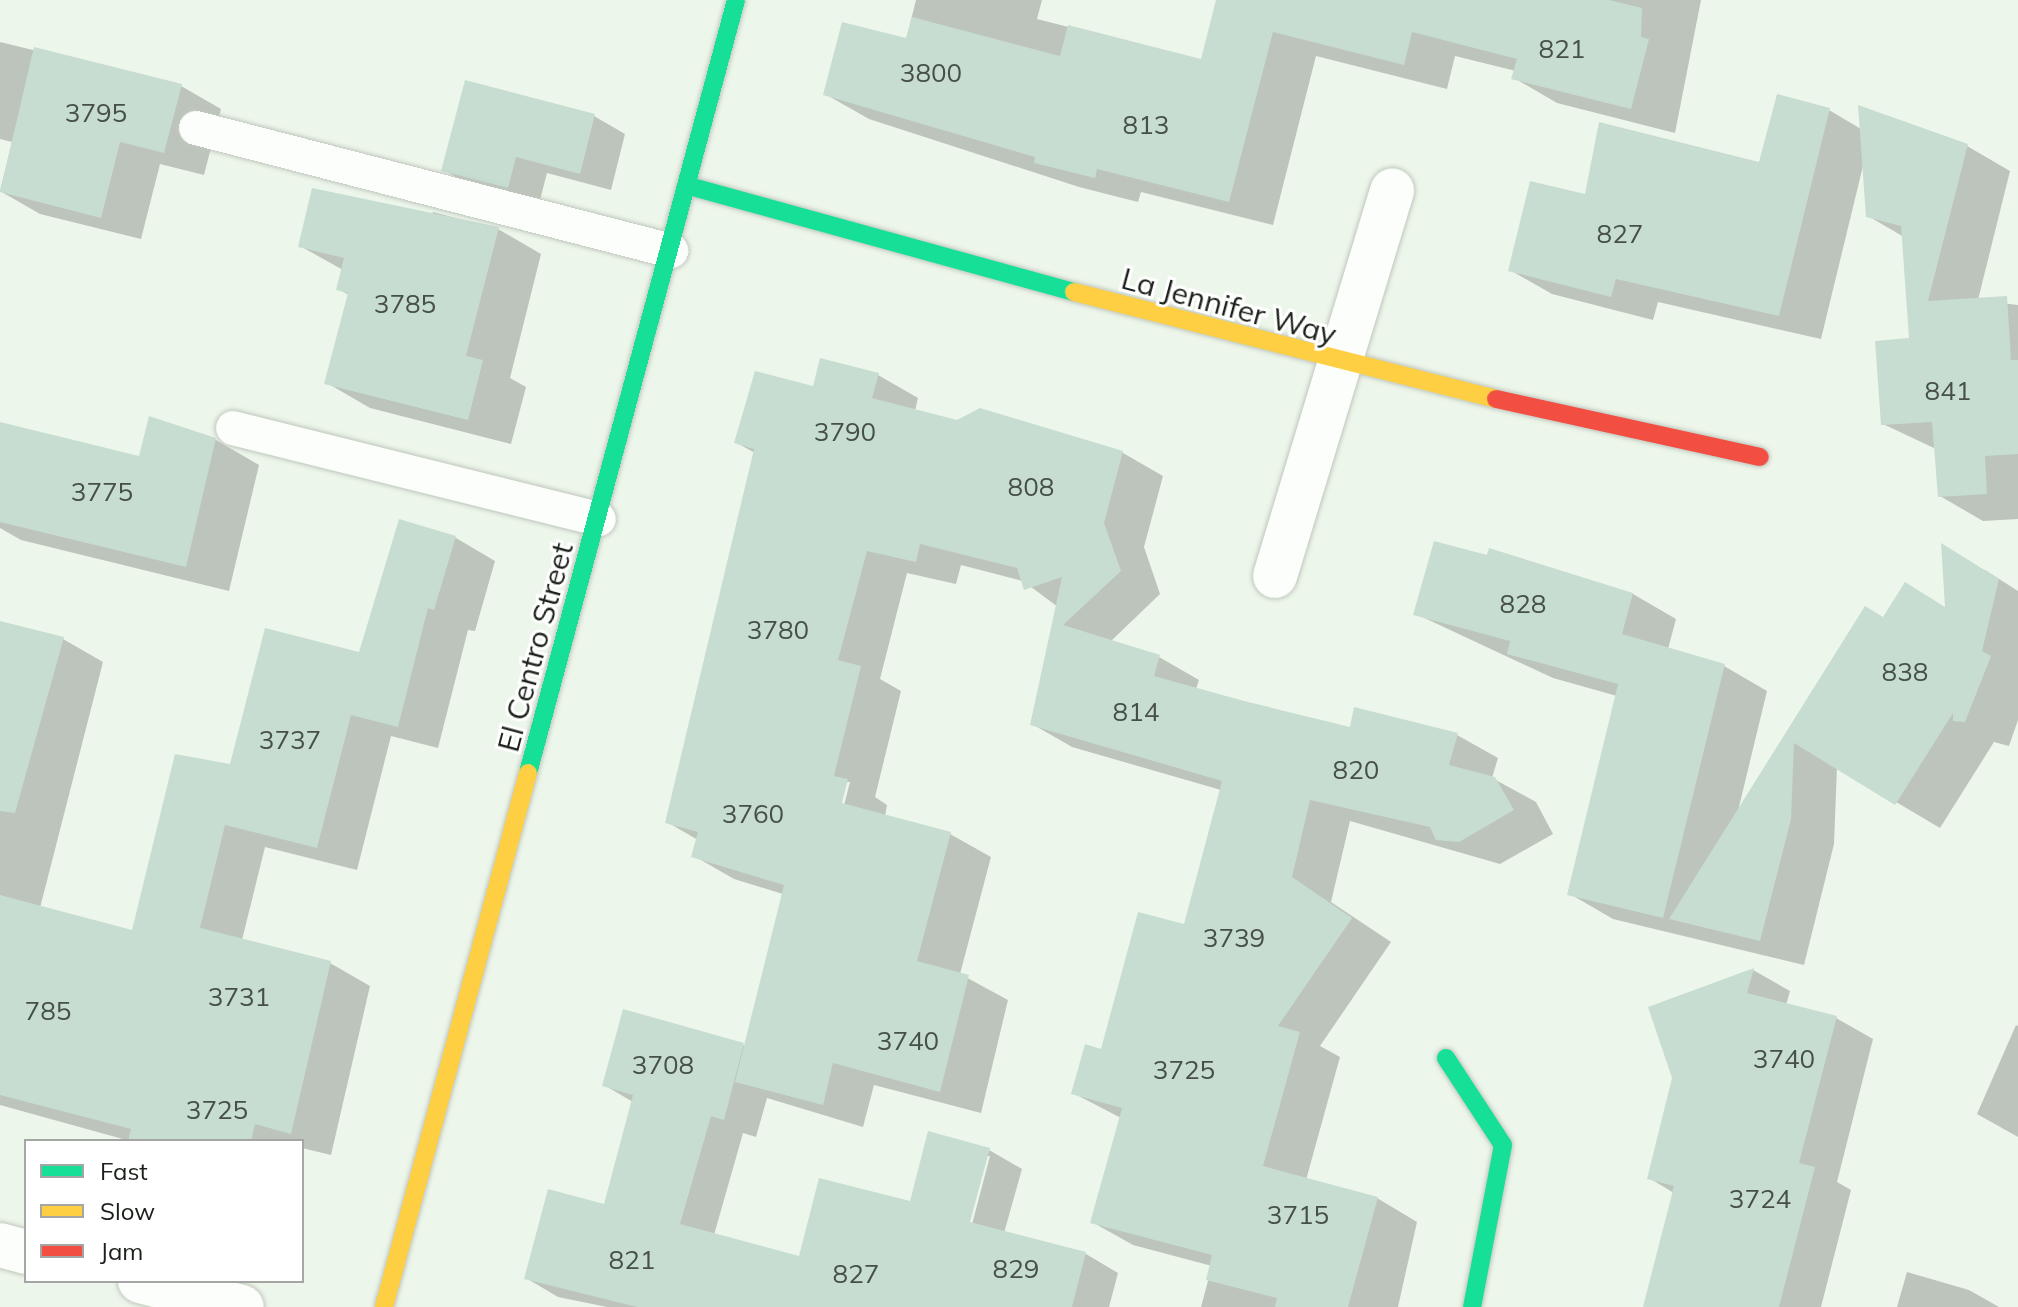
<!DOCTYPE html>
<style>
body{margin:0}
#map{position:relative;width:2018px;height:1307px;overflow:hidden;background:#edf6ea;font-family:Mulish,sans-serif}
div>[style]{position:absolute}
.shadow>*{inset:0;background:#0003}
.building>*{inset:0;background:#c7ddd1}
.roads{filter:drop-shadow(0 0 2px #c0c7be) drop-shadow(0 0 2px #c0c7be)}
.lane>*{height:34px;margin:-17px;padding:0 17px;transform-origin:17px;border-radius:17px;background:#fcfefc}
.street>*{height:44px;margin:-22px;padding:0 22px;transform-origin:22px;border-radius:22px;background:#fcfefc}
.fast>*{height:18px;margin:-9px;padding:0 9px;transform-origin:9px;border-radius:9px;background:#16e098}
.slow>*{height:18px;margin:-9px;padding:0 9px;transform-origin:9px;border-radius:9px;background:#ffcf43}
.jam>*{height:18px;margin:-9px;padding:0 9px;transform-origin:9px;border-radius:9px;background:#f24e42}
span{translate:-50% -50%;white-space:nowrap;text-align:center;line-height:1.15;-webkit-text-stroke:6px #fff;paint-order:stroke}
.number-label{font-size:26px;color:#465048}
.number-label span{-webkit-text-stroke-width:0}
.street-label{font-size:30px;color:#1b211a}
.legend{position:absolute;left:24px;top:1139px;width:280px;height:144px;box-sizing:border-box;background:#fff;border:2px solid #a4a6a3;margin:0;padding:10px 14px;list-style:none;font-size:24px;color:#1b211a}
.legend li{display:flex;align-items:center;gap:16px;height:40px}
.legend b{width:40px;border:2px solid #a4a6a3}
</style>
<div id="map">
<div class="shadow">
<div style="clip-path:polygon(916px 0,1042px 0,1037px 19px,1202px 61px,1218px 0,1701px 0,1675px 133px,1557px 103px,1514px 78px,1516px 71px,1455px 56px,1447px 89px,1316px 56px,1273px 225px,1141px 192px,1138px 202px,1079px 187px,869px 119px,825px 94px,906px 40px)"></div>
<div style="clip-path:polygon(0 42px,181px 86px,221px 109px,204px 175px,160px 164px,141px 239px,40px 214px,0 191px,12px 142px,0 139px)"></div>
<div style="clip-path:polygon(467px 83px,594px 116px,625px 134px,611px 190px,547px 173px,539px 204px,474px 188px,444px 170px)"></div>
<div style="clip-path:polygon(1829px 110px,1861px 129px,1967px 146px,2010px 171px,1978px 300px,2018px 305px,2018px 519px,1983px 521px,1940px 496px,1936px 449px,1883px 424px,1911px 340px,1904px 237px,1868px 216px,1863px 166px,1821px 339px,1658px 302px,1653px 320px,1552px 294px,1510px 270px,1586px 197px,1761px 164px)"></div>
<div style="clip-path:polygon(433px 212px,498px 229px,541px 254px,510px 378px,526px 387px,511px 444px,370px 408px,327px 383px,349px 295px,338px 289px,343px 270px,300px 246px,431px 220px)"></div>
<div style="clip-path:polygon(evenodd,878px 375px,918px 398px,915px 411px,957px 422px,981px 410px,1123px 453px,1163px 476px,1144px 547px,1160px 594px,1110px 642px,1159px 657px,1199px 680px,1196px 689px,1352px 729px,1457px 735px,1498px 758px,1492px 778px,1536px 802px,1553px 834px,1500px 864px,1350px 821px,1331px 902px,1391px 942px,1320px 1046px,1340px 1057px,1306px 1180px,1377px 1198px,1417px 1222px,1398px 1307px,1201px 1307px,1212px 1266px,1133px 1245px,1092px 1222px,1121px 1118px,1073px 1093px,1185px 927px,1221px 790px,1072px 747px,1032px 724px,1058px 607px,1023px 581px,961px 565px,956px 584px,907px 573px,880px 679px,901px 691px,875px 797px,887px 805px,885px 816px,950px 834px,991px 857px,960px 974px,1008px 1000px,981px 1113px,874px 1085px,863px 1127px,767px 1098px,756px 1137px,743px 1133px,714px 1235px,800px 1258px,911px 1203px,989px 1150px,1022px 1169px,1004px 1233px,1086px 1254px,1118px 1273px,1109px 1307px,607px 1307px,558px 1297px,526px 1278px,605px 1206px,633px 1102px,604px 1085px,624px 1012px,746px 1046px,783px 894px,734px 879px,694px 856px,698px 840px,667px 822px,755px 453px,737px 443px,814px 388px,878px 375px,845px 782px,850px 782px,842px 813px,838px 812px,845px 782px,878px 375px,986px 1156px,990px 1156px,970px 1232px,966px 1231px,986px 1156px)"></div>
<div style="clip-path:polygon(150px 419px,216px 440px,259px 465px,229px 591px,21px 540px,0 528px,0 424px,141px 458px)"></div>
<div style="clip-path:polygon(401px 521px,456px 538px,495px 561px,475px 631px,468px 630px,438px 748px,391px 736px,357px 870px,265px 847px,242px 940px,330px 963px,370px 986px,331px 1155px,302px 1148px,302px 1141px,130px 1141px,0 1105px,0 623px,63px 639px,103px 662px,40px 908px,133px 933px,231px 767px,361px 655px)"></div>
<div style="clip-path:polygon(1491px 551px,1633px 594px,1676px 619px,1668px 649px,1724px 666px,1767px 691px,1738px 811px,1884px 619px,1948px 609px,1985px 570px,2018px 591px,2018px 720px,2009px 746px,1994px 742px,1940px 828px,1837px 767px,1834px 844px,1804px 965px,1613px 919px,1570px 894px,1617px 696px,1553px 678px,1416px 614px)"></div>
<div style="clip-path:polygon(1753px 970px,1790px 991px,1786px 1005px,1836px 1018px,1873px 1039px,1837px 1182px,1851px 1190px,1821px 1307px,1647px 1307px,1674px 1193px,1649px 1178px)"></div>
<div style="clip-path:polygon(2016px 1025px,2018px 1026px,2018px 1137px,1977px 1114px)"></div>
<div style="clip-path:polygon(1907px 1272px,1969px 1290px,1999px 1307px,1897px 1307px)"></div>
</div>
<div class="building">
<div style="clip-path:polygon(1216px 0,1609px 0,1642px 8px,1641px 37px,1649px 39px,1631px 109px,1511px 79px,1517px 59px,1412px 32px,1404px 65px,1273px 32px,1229px 202px,1097px 169px,1095px 178px,1034px 163px,1035px 157px,823px 95px,842px 22px,906px 38px,912px 17px,1060px 56px,1068px 25px,1201px 59px)"></div>
<div style="clip-path:polygon(34px 47px,182px 84px,164px 153px,120px 142px,101px 218px,0 192px)"></div>
<div style="clip-path:polygon(465px 80px,595px 114px,580px 174px,516px 157px,508px 188px,441px 171px)"></div>
<div style="clip-path:polygon(1777px 94px,1830px 108px,1779px 316px,1616px 279px,1611px 297px,1508px 271px,1530px 181px,1585px 194px,1599px 122px,1759px 162px)"></div>
<div style="clip-path:polygon(1858px 105px,1968px 144px,1928px 301px,2007px 296px,2011px 360px,2018px 360px,2018px 454px,1985px 456px,1987px 494px,1938px 497px,1932px 422px,1881px 425px,1875px 341px,1909px 338px,1901px 226px,1866px 217px)"></div>
<div style="clip-path:polygon(312px 188px,499px 227px,466px 356px,483px 360px,468px 420px,324px 384px,348px 293px,336px 290px,344px 258px,298px 247px)"></div>
<div style="clip-path:polygon(820px 358px,879px 373px,872px 398px,957px 420px,980px 408px,1123px 451px,1104px 523px,1121px 571px,1063px 625px,1160px 655px,1154px 676px,1244px 701px,1350px 727px,1354px 707px,1458px 733px,1449px 765px,1495px 777px,1514px 810px,1459px 842px,1436px 840px,1430px 827px,1310px 800px,1292px 877px,1352px 918px,1278px 1026px,1300px 1032px,1263px 1166px,1378px 1197px,1348px 1307px,1275px 1307px,1277px 1298px,1206px 1280px,1212px 1255px,1090px 1223px,1122px 1108px,1071px 1094px,1085px 1044px,1101px 1049px,1138px 912px,1184px 924px,1222px 781px,1030px 725px,1062px 577px,1024px 590px,1017px 568px,920px 544px,916px 562px,867px 551px,838px 660px,861px 666px,834px 776px,848px 779px,842px 803px,951px 832px,917px 961px,969px 975px,940px 1092px,833px 1063px,823px 1105px,735px 1082px,784px 885px,691px 857px,698px 832px,665px 823px,754px 449px,734px 443px,755px 371px,813px 386px)"></div>
<div style="clip-path:polygon(149px 416px,216px 438px,186px 567px,0 522px,0 422px,139px 456px)"></div>
<div style="clip-path:polygon(399px 519px,456px 536px,434px 610px,428px 608px,398px 727px,351px 715px,317px 848px,225px 825px,200px 928px,331px 961px,291px 1134px,255px 1124px,251px 1141px,128px 1141px,131px 1129px,0 1095px,0 895px,132px 930px,175px 754px,230px 764px,265px 628px,359px 652px)"></div>
<div style="clip-path:polygon(1434px 541px,1487px 555px,1489px 548px,1633px 593px,1622px 634px,1725px 664px,1663px 918px,1567px 895px,1618px 684px,1507px 654px,1510px 641px,1413px 615px)"></div>
<div style="clip-path:polygon(1941px 543px,1999px 579px,1982px 651px,1991px 656px,1965px 722px,1953px 721px,1953px 713px,1895px 805px,1794px 743px,1791px 819px,1760px 941px,1669px 919px,1865px 606px,1883px 617px,1905px 582px,1945px 607px)"></div>
<div style="clip-path:polygon(0 621px,64px 637px,15px 813px,0 811px)"></div>
<div style="clip-path:polygon(1754px 968px,1747px 993px,1837px 1016px,1799px 1163px,1815px 1167px,1779px 1307px,1643px 1307px,1674px 1186px,1647px 1179px,1672px 1078px,1648px 1007px)"></div>
<div style="clip-path:polygon(623px 1009px,744px 1043px,724px 1120px,711px 1116px,680px 1224px,799px 1256px,819px 1178px,910px 1201px,928px 1131px,990px 1148px,970px 1222px,1086px 1252px,1072px 1307px,637px 1307px,524px 1279px,548px 1189px,604px 1204px,633px 1095px,602px 1086px)"></div>
</div>
<div class="roads">
<div class="lane">
<div style="left:196px;top:128px;width:491px;rotate:14.5deg"></div>
<div style="left:233px;top:428px;width:377px;rotate:14deg"></div>
</div>
<div class="street">
<div style="left:1275px;top:576px;width:403px;rotate:-73.1deg"></div>
<div style="left:0;top:1245px;width:27px;rotate:15deg"></div>
<div style="left:140px;top:1281px;width:105px;rotate:14.3deg"></div>
</div>
<div class="fast">
<div style="left:689px;top:186px;width:399px;rotate:15.4deg"></div>
<div style="left:528px;top:773px;width:800px;rotate:-74.94deg"></div>
<div style="left:1446px;top:1058px;width:104px;rotate:56.8deg"></div>
<div style="left:1503px;top:1145px;width:165px;rotate:100.8deg"></div>
</div>
<div class="slow">
<div style="left:1074px;top:292px;width:435px;rotate:14.2deg"></div>
<div style="left:384px;top:1307px;width:553px;rotate:-74.91deg"></div>
</div>
<div class="jam">
<div style="left:1496px;top:399px;width:270px;rotate:12.4deg"></div>
</div>
</div>
<div class="number-label">
<span style="left:1562px;top:49px">821</span>
<span style="left:931px;top:73px">3800</span>
<span style="left:96px;top:113px">3795</span>
<span style="left:1146px;top:125px">813</span>
<span style="left:1620px;top:234px">827</span>
<span style="left:405px;top:304px">3785</span>
<span style="left:1948px;top:391px">841</span>
<span style="left:845px;top:432px">3790</span>
<span style="left:1031px;top:487px">808</span>
<span style="left:102px;top:492px">3775</span>
<span style="left:1523px;top:604px">828</span>
<span style="left:778px;top:630px">3780</span>
<span style="left:1905px;top:672px">838</span>
<span style="left:1136px;top:712px">814</span>
<span style="left:290px;top:740px">3737</span>
<span style="left:1356px;top:770px">820</span>
<span style="left:753px;top:814px">3760</span>
<span style="left:1234px;top:938px">3739</span>
<span style="left:239px;top:997px">3731</span>
<span style="left:48px;top:1011px">785</span>
<span style="left:908px;top:1041px">3740</span>
<span style="left:1784px;top:1059px">3740</span>
<span style="left:663px;top:1065px">3708</span>
<span style="left:1184px;top:1070px">3725</span>
<span style="left:217px;top:1110px">3725</span>
<span style="left:1760px;top:1199px">3724</span>
<span style="left:1298px;top:1215px">3715</span>
<span style="left:632px;top:1260px">821</span>
<span style="left:1016px;top:1269px">829</span>
<span style="left:856px;top:1274px">827</span>
</div>
<div class="street-label">
<span style="left:1229px;top:306px;rotate:15deg">La Jennifer Way</span>
<span style="left:535px;top:647px;rotate:-75deg">El Centro Street</span>
</div>
<ul class="legend">
<li><b style="height:10px;background:#16e098"></b>Fast</li>
<li><b style="height:10px;background:#ffcf43"></b>Slow</li>
<li><b style="height:10px;background:#f24e42"></b>Jam</li>
</ul>
</div>
